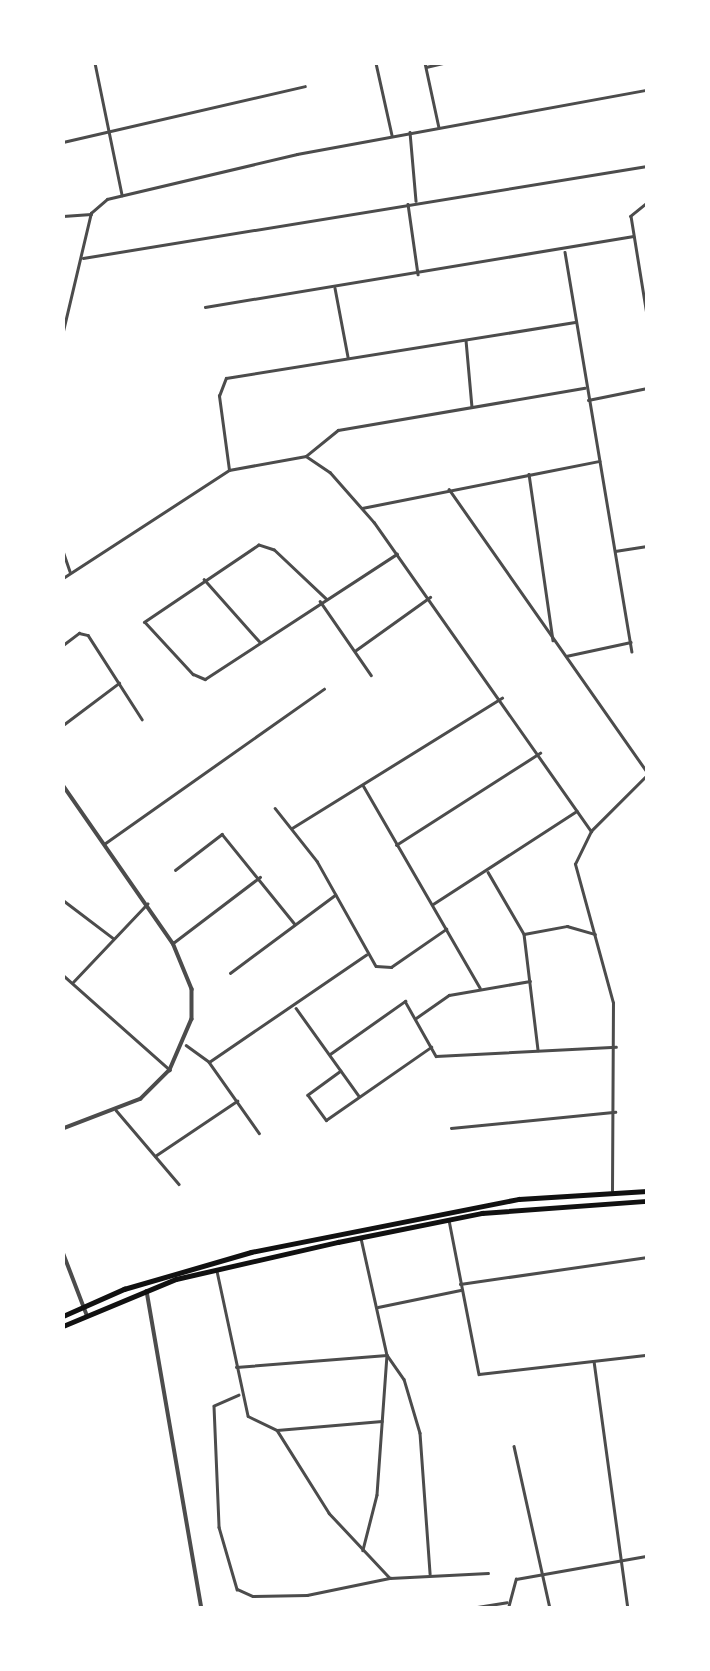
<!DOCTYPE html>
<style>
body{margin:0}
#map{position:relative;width:710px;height:1671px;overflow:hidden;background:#fff;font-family:Overpass,sans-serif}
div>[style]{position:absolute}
.minor>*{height:2.5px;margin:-1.25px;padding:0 1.25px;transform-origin:1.25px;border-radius:1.25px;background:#4c4c4c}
.tertiary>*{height:3.5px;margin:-1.75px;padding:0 1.75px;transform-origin:1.75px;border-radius:1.75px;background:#4c4c4c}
.primary>*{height:4.5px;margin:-2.25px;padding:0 2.25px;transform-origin:2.25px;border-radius:2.25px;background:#111}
span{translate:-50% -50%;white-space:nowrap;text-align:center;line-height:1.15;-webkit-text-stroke:6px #fff;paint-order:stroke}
.frame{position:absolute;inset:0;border:65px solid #fff;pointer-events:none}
</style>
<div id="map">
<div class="minor">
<div style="left:95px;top:63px;width:135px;rotate:78.4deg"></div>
<div style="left:376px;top:63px;width:74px;rotate:77.5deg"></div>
<div style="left:425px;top:63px;width:66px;rotate:77.8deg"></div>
<div style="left:426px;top:67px;width:18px;rotate:-13deg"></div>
<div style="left:410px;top:132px;width:69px;rotate:85deg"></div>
<div style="left:63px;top:142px;width:248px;rotate:-13deg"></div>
<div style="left:647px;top:203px;width:21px;rotate:141deg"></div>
<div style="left:631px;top:216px;width:100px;rotate:80.8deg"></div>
<div style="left:408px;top:204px;width:71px;rotate:81.9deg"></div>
<div style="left:63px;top:216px;width:28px;rotate:-4deg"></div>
<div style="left:565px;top:252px;width:405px;rotate:80.5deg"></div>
<div style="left:83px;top:258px;width:571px;rotate:-9.26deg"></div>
<div style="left:335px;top:288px;width:70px;rotate:79.3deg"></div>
<div style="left:205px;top:307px;width:434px;rotate:-9.4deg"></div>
<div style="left:63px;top:331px;width:121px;rotate:-76.7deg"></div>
<div style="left:91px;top:213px;width:21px;rotate:-41deg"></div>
<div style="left:107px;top:199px;width:195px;rotate:-13.3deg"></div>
<div style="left:297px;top:154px;width:356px;rotate:-10.4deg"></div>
<div style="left:466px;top:340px;width:67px;rotate:84.9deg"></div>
<div style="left:588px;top:400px;width:60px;rotate:-11.5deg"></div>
<div style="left:306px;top:456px;width:41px;rotate:-39.1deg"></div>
<div style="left:338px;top:430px;width:250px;rotate:-9.7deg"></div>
<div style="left:229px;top:470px;width:75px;rotate:-97.7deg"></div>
<div style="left:219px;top:396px;width:19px;rotate:-69deg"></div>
<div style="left:226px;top:378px;width:353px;rotate:-9.1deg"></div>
<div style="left:529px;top:474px;width:168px;rotate:81.8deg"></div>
<div style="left:449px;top:489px;width:345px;rotate:55deg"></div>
<div style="left:362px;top:508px;width:242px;rotate:-11.2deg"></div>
<div style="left:63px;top:551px;width:21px;rotate:71deg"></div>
<div style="left:615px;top:551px;width:32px;rotate:-9deg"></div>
<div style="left:63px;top:578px;width:198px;rotate:-33deg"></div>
<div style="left:229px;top:470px;width:78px;rotate:-10.3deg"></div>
<div style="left:306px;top:456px;width:29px;rotate:34deg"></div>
<div style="left:330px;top:472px;width:67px;rotate:48.7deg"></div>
<div style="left:374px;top:522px;width:378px;rotate:54.9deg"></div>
<div style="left:204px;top:579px;width:83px;rotate:48.4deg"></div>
<div style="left:326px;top:599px;width:71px;rotate:-136.7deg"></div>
<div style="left:274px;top:550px;width:16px;rotate:-162deg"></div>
<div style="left:259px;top:545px;width:138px;rotate:146deg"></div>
<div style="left:145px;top:622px;width:71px;rotate:47.3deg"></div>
<div style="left:193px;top:674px;width:13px;rotate:23deg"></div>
<div style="left:205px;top:679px;width:229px;rotate:-33.1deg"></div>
<div style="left:320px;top:601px;width:90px;rotate:55.4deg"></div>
<div style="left:63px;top:645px;width:20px;rotate:-37deg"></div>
<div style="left:79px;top:633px;width:9px;rotate:13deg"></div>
<div style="left:88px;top:635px;width:100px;rotate:57.3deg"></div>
<div style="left:356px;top:650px;width:91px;rotate:-35.6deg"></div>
<div style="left:566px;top:656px;width:66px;rotate:-12.2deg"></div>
<div style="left:63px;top:725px;width:70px;rotate:-36.9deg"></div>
<div style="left:363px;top:785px;width:234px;rotate:60deg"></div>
<div style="left:275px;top:808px;width:68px;rotate:51.6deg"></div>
<div style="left:317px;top:861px;width:120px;rotate:60.7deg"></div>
<div style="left:376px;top:966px;width:15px;rotate:4deg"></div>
<div style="left:391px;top:967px;width:67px;rotate:-34.6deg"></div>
<div style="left:292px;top:828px;width:247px;rotate:-31.8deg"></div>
<div style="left:104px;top:844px;width:269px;rotate:-35.2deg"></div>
<div style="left:396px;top:845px;width:171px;rotate:-32.6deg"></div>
<div style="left:175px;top:870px;width:59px;rotate:-37.5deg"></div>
<div style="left:222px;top:834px;width:116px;rotate:51deg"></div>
<div style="left:488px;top:872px;width:72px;rotate:59.9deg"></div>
<div style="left:524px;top:934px;width:117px;rotate:83.1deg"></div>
<div style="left:63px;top:900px;width:63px;rotate:37.2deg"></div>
<div style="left:433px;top:904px;width:171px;rotate:-32.9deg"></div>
<div style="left:524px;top:934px;width:44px;rotate:-10.5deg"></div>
<div style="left:567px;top:926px;width:29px;rotate:16deg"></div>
<div style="left:173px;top:943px;width:109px;rotate:-37.2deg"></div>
<div style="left:230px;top:973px;width:131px;rotate:-36.6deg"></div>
<div style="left:63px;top:975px;width:143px;rotate:41.6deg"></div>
<div style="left:73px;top:982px;width:108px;rotate:-46.5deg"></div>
<div style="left:296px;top:1008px;width:108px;rotate:54.4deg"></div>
<div style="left:416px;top:1018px;width:40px;rotate:-34.9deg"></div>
<div style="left:449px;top:995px;width:82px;rotate:-9.8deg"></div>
<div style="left:186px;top:1045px;width:29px;rotate:36deg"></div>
<div style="left:209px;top:1062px;width:87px;rotate:54.8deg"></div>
<div style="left:330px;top:1054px;width:92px;rotate:-35.2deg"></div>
<div style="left:405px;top:1001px;width:63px;rotate:60.6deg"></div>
<div style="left:436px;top:1056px;width:180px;rotate:-2.9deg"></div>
<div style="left:209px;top:1062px;width:190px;rotate:-34.3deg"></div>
<div style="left:341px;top:1071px;width:41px;rotate:144deg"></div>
<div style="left:308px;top:1095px;width:31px;rotate:54deg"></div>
<div style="left:326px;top:1120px;width:128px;rotate:-34.8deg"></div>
<div style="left:116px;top:1110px;width:97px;rotate:49.6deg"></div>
<div style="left:451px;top:1128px;width:165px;rotate:-5.6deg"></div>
<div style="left:155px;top:1156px;width:99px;rotate:-33.9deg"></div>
<div style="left:612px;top:1191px;width:188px;rotate:-89.7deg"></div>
<div style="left:613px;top:1003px;width:144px;rotate:-105.3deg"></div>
<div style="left:575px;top:864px;width:37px;rotate:-64deg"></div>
<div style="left:591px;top:831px;width:79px;rotate:-45deg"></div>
<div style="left:449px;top:1220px;width:157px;rotate:79deg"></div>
<div style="left:479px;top:1374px;width:169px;rotate:-6.5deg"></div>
<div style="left:361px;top:1238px;width:120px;rotate:77.5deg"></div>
<div style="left:387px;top:1355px;width:140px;rotate:94.1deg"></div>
<div style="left:377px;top:1495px;width:57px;rotate:104.3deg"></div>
<div style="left:217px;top:1271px;width:148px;rotate:77.9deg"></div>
<div style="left:248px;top:1416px;width:32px;rotate:26deg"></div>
<div style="left:277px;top:1430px;width:105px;rotate:-4.9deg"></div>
<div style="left:460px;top:1284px;width:189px;rotate:-8.2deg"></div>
<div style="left:378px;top:1307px;width:85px;rotate:-11.6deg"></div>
<div style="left:387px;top:1355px;width:29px;rotate:55deg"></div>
<div style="left:404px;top:1379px;width:56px;rotate:73.5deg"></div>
<div style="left:420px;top:1433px;width:141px;rotate:85.9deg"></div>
<div style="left:594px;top:1361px;width:249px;rotate:82.2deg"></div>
<div style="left:236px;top:1367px;width:151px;rotate:-4.5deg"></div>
<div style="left:239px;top:1395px;width:27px;rotate:156deg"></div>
<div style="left:214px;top:1406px;width:121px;rotate:87.6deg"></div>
<div style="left:219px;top:1527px;width:65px;rotate:73.8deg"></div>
<div style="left:237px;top:1589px;width:17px;rotate:24deg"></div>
<div style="left:253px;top:1596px;width:54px;rotate:-1.1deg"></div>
<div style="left:307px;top:1595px;width:85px;rotate:-11.6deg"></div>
<div style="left:390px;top:1578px;width:98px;rotate:-2.9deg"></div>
<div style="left:277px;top:1430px;width:98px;rotate:57.9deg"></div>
<div style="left:329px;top:1513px;width:88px;rotate:46.8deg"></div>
<div style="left:514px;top:1446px;width:166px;rotate:77.5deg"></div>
<div style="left:471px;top:1608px;width:36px;rotate:-9deg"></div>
<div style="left:508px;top:1608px;width:30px;rotate:-75deg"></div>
<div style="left:516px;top:1579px;width:133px;rotate:-10deg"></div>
</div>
<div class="tertiary">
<div style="left:63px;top:785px;width:193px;rotate:55.2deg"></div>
<div style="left:173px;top:943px;width:50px;rotate:67.6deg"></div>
<div style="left:192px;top:989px;width:30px;rotate:90deg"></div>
<div style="left:192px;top:1019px;width:56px;rotate:113.3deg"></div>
<div style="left:170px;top:1070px;width:41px;rotate:135deg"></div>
<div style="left:141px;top:1099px;width:84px;rotate:159deg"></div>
<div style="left:63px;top:1252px;width:67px;rotate:69.1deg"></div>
<div style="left:147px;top:1291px;width:322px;rotate:80.2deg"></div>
</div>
<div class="primary">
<div style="left:63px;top:1316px;width:67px;rotate:-23.9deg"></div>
<div style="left:124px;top:1289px;width:132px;rotate:-16.2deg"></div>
<div style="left:251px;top:1252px;width:273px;rotate:-11.2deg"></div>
<div style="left:519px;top:1199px;width:128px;rotate:-3.6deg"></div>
<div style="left:63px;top:1326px;width:122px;rotate:-22.6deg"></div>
<div style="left:176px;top:1279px;width:166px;rotate:-12.9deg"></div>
<div style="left:338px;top:1242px;width:147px;rotate:-11.4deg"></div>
<div style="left:482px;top:1213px;width:165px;rotate:-4.2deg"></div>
</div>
<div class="frame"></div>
</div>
